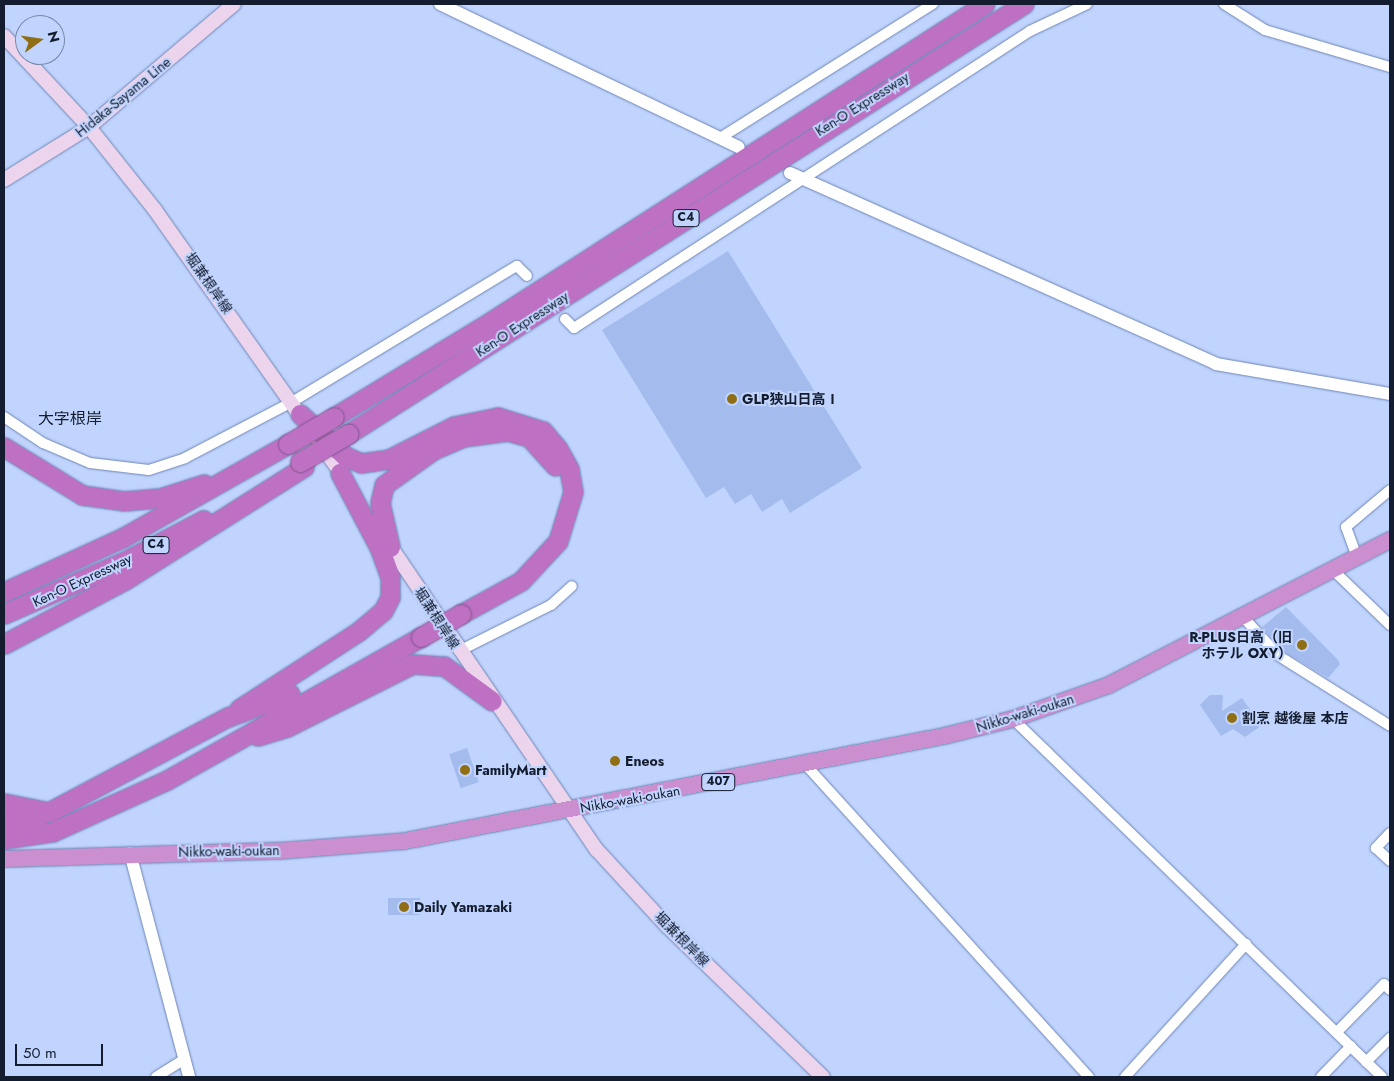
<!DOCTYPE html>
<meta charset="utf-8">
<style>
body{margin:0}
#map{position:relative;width:1394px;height:1081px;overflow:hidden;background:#c0d4fd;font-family:Jost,"Noto Sans JP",sans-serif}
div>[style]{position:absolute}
.building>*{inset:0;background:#a4bbee;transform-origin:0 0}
.roads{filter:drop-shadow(0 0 1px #6f85b5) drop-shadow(0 0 1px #6f85b5)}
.minor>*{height:10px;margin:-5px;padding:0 5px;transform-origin:5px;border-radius:5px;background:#fff}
.tertiary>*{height:12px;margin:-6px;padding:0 6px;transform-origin:6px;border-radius:6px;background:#fff}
.secondary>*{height:14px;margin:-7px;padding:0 7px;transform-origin:7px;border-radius:7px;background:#ecd4ed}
.trunk>*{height:16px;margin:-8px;padding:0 8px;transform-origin:8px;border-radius:8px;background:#cb8ecf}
.motorway>*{height:19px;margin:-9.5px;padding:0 9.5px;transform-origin:9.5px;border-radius:9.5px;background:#be71c3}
.bridges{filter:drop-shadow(0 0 1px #82538f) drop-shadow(0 0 1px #82538f)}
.motorway-bridge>*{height:19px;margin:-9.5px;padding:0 9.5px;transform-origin:9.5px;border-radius:9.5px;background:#be71c3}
.dots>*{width:14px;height:14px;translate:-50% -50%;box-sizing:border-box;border:2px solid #c0d4fd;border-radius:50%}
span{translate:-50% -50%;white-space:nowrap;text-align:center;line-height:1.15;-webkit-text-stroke:4px #c0d4fd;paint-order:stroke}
.shield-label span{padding:1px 4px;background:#c0d4fd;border:1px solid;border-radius:4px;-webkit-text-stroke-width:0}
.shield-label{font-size:12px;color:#141c2f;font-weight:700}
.street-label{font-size:14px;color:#141c2f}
.poi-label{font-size:14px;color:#141c2f;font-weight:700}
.left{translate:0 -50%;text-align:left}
.right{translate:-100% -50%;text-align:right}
.quarter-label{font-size:16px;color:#141c2f}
.frame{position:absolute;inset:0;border:5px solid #141c2f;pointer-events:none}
.north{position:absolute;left:15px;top:15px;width:50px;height:50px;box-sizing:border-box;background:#c0d4fd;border:1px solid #7b8aab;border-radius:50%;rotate:76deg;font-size:14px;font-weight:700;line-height:20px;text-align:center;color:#141c2f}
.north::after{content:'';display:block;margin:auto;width:18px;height:22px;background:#906e13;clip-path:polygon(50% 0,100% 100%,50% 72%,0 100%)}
.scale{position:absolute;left:15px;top:1044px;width:88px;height:22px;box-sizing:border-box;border:2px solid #141c2f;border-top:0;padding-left:6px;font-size:15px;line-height:18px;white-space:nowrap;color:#141c2f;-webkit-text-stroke:4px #c0d4fd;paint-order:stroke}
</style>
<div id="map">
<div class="building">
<div style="clip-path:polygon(728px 251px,862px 468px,790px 513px,782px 499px,762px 512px,751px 494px,735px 504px,724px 487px,706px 498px,602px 330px)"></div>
<div style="clip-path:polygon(1286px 607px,1338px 660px,1340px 664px,1328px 678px,1283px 651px,1262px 627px)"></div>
<div style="clip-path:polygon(1210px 695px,1223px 695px,1222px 711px,1242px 698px,1261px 726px,1245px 737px,1233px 729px,1221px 736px,1200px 705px)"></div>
<div style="left:467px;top:748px;width:36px;height:19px;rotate:71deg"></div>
<div style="left:420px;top:898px;width:17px;height:32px;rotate:90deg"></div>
</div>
<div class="roads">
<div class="minor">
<div style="left:1224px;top:4px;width:49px;rotate:32.4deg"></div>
<div style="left:1265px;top:30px;width:130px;rotate:16.5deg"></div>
<div style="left:720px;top:138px;width:252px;rotate:-32.2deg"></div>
<div style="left:565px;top:319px;width:13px;rotate:45deg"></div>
<div style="left:574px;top:328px;width:544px;rotate:-33.08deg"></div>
<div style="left:1030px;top:31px;width:63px;rotate:-25.3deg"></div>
<div style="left:4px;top:417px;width:47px;rotate:33.7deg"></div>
<div style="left:43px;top:443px;width:51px;rotate:23.1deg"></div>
<div style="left:90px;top:463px;width:59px;rotate:6.8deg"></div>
<div style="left:149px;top:470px;width:38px;rotate:-18deg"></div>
<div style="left:185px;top:458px;width:121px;rotate:-27.6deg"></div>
<div style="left:292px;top:402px;width:263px;rotate:-31.2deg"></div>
<div style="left:517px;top:266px;width:14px;rotate:45deg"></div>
<div style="left:1357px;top:557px;width:32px;rotate:-110deg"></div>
<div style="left:1346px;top:527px;width:57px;rotate:-40.1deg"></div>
<div style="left:1334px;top:571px;width:78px;rotate:44deg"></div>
<div style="left:1243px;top:617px;width:53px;rotate:47.3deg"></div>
<div style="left:1279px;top:656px;width:131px;rotate:32.2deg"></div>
<div style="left:459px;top:651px;width:103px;rotate:-26.6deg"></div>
<div style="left:551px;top:605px;width:28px;rotate:-42deg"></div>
<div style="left:1013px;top:719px;width:514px;rotate:44.13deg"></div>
<div style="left:805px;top:764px;width:423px;rotate:47.8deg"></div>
<div style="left:1390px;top:833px;width:21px;rotate:133deg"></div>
<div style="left:1376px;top:848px;width:19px;rotate:43deg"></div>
<div style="left:1337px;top:1032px;width:67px;rotate:-45.6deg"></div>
<div style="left:1384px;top:984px;width:8px;rotate:45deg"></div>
<div style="left:1366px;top:1062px;width:34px;rotate:-45deg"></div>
<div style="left:156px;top:1077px;width:31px;rotate:-32deg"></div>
<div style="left:1125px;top:1077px;width:180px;rotate:-47.7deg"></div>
<div style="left:1321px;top:1077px;width:43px;rotate:-45.9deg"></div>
</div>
<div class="tertiary">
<div style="left:440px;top:4px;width:331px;rotate:25.6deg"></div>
<div style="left:790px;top:173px;width:467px;rotate:24.1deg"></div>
<div style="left:1216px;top:364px;width:177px;rotate:9.8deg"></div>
<div style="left:130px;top:853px;width:232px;rotate:75.2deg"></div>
</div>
<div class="secondary">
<div style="left:4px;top:36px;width:125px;rotate:47deg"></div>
<div style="left:89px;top:127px;width:106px;rotate:51.5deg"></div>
<div style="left:155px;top:210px;width:258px;rotate:54.8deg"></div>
<div style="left:4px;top:180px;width:100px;rotate:-31.9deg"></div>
<div style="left:89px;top:127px;width:190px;rotate:-40.3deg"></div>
<div style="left:318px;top:441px;width:48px;rotate:54.3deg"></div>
<div style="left:386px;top:540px;width:375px;rotate:55.8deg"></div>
<div style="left:597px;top:850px;width:103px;rotate:47.4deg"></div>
<div style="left:667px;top:926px;width:217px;rotate:44.1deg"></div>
</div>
<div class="trunk">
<div style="left:4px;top:859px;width:275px;rotate:-1.7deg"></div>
<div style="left:279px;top:851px;width:126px;rotate:-4.5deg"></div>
<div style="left:405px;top:841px;width:549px;rotate:-11.02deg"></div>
<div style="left:944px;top:736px;width:71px;rotate:-13.8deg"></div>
<div style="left:1013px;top:719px;width:102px;rotate:-19.5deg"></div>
<div style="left:1109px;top:685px;width:316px;rotate:-27.3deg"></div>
</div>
<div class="motorway">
<div style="left:300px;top:414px;width:62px;rotate:43deg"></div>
<div style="left:345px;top:456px;width:17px;rotate:24deg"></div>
<div style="left:361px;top:463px;width:28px;rotate:-8deg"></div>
<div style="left:389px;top:459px;width:73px;rotate:-26.9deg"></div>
<div style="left:454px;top:426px;width:45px;rotate:-11.6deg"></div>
<div style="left:498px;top:417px;width:47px;rotate:17.3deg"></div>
<div style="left:543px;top:431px;width:23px;rotate:50deg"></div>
<div style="left:558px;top:449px;width:23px;rotate:61deg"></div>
<div style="left:569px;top:469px;width:23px;rotate:80deg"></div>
<div style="left:573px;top:492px;width:51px;rotate:107deg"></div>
<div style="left:558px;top:541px;width:54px;rotate:132.8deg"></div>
<div style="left:521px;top:581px;width:68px;rotate:151.2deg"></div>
<div style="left:334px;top:417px;width:183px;rotate:-31.3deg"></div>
<div style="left:490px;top:322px;width:588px;rotate:-32.72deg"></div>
<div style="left:348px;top:434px;width:801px;rotate:-32.46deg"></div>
<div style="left:4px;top:447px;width:92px;rotate:31.6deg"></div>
<div style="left:82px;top:495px;width:42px;rotate:8.1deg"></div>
<div style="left:124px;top:501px;width:36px;rotate:-5deg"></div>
<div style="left:160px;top:498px;width:46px;rotate:-17.7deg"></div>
<div style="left:390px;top:547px;width:45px;rotate:-102.8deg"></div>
<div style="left:380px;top:503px;width:18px;rotate:-77deg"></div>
<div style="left:384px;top:485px;width:60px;rotate:-35.5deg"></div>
<div style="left:433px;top:450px;width:33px;rotate:-23deg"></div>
<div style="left:463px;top:437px;width:45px;rotate:-7.6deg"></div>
<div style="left:508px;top:431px;width:22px;rotate:16deg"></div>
<div style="left:529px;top:437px;width:39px;rotate:48deg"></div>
<div style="left:4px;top:592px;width:130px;rotate:-24.6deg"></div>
<div style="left:122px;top:538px;width:191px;rotate:-29.5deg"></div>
<div style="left:4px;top:614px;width:137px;rotate:-23.7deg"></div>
<div style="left:129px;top:559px;width:84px;rotate:-27.8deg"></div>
<div style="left:4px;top:644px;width:137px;rotate:-27.9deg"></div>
<div style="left:125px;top:580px;width:212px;rotate:-32.3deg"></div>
<div style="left:239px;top:709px;width:143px;rotate:-33deg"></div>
<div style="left:359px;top:631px;width:31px;rotate:-40deg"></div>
<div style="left:383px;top:611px;width:16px;rotate:-63deg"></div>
<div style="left:390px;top:597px;width:20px;rotate:-90deg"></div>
<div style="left:390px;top:577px;width:30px;rotate:-110deg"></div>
<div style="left:380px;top:549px;width:86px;rotate:-117.8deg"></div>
<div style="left:258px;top:736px;width:30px;rotate:-17deg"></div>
<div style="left:287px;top:727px;width:141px;rotate:-26.6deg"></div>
<div style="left:413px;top:664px;width:31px;rotate:4deg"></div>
<div style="left:444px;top:666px;width:59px;rotate:36.1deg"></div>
<div style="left:4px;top:803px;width:46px;rotate:11.3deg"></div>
<div style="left:49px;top:812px;width:203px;rotate:-28deg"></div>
<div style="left:228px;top:717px;width:66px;rotate:-20.4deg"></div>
<div style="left:4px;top:824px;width:40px;rotate:-14.4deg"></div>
<div style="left:4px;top:839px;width:49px;rotate:-8.3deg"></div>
<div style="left:52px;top:832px;width:126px;rotate:-24.3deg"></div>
<div style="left:167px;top:780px;width:291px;rotate:-29.4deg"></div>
</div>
</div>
<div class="bridges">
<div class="motorway-bridge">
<div style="left:288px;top:444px;width:53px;rotate:-30.4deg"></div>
<div style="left:300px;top:462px;width:56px;rotate:-30.3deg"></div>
<div style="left:421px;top:637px;width:46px;rotate:-29.9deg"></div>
</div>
</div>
<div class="dots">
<div style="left:732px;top:399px;background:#906e13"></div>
<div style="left:1302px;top:645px;background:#906e13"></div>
<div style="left:1232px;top:718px;background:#906e13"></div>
<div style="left:615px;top:761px;background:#906e13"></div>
<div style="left:465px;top:770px;background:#906e13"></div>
<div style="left:404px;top:907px;background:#906e13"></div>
</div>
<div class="shield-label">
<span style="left:686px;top:218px">C4</span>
<span style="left:156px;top:545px">C4</span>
<span style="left:718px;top:782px">407</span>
</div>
<div class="street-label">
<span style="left:123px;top:97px;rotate:-39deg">Hidaka-Sayama Line</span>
<span style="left:862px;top:104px;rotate:-32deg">Ken-O Expressway</span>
<span style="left:209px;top:283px;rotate:55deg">堀兼根岸線</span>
<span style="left:522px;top:324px;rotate:-33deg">Ken-O Expressway</span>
<span style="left:82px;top:580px;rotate:-25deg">Ken-O Expressway</span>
<span style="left:437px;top:618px;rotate:57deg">堀兼根岸線</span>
<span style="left:1025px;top:713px;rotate:-17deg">Nikko-waki-oukan</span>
<span style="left:630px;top:799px;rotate:-10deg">Nikko-waki-oukan</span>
<span style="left:229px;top:851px;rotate:-1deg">Nikko-waki-oukan</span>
<span style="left:682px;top:939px;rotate:45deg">堀兼根岸線</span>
</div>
<div class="poi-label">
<span class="left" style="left:742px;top:399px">GLP狭山日高Ⅰ</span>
<span class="right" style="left:1292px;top:645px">R-PLUS日高（旧<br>ホテル OXY）</span>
<span class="left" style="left:1242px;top:718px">割烹 越後屋 本店</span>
<span class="left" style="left:625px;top:761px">Eneos</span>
<span class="left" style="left:475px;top:770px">FamilyMart</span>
<span class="left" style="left:414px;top:907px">Daily Yamazaki</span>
</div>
<div class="quarter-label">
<span style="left:70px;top:419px">大字根岸</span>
</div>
<div class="frame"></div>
<div class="north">N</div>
<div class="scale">50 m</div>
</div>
